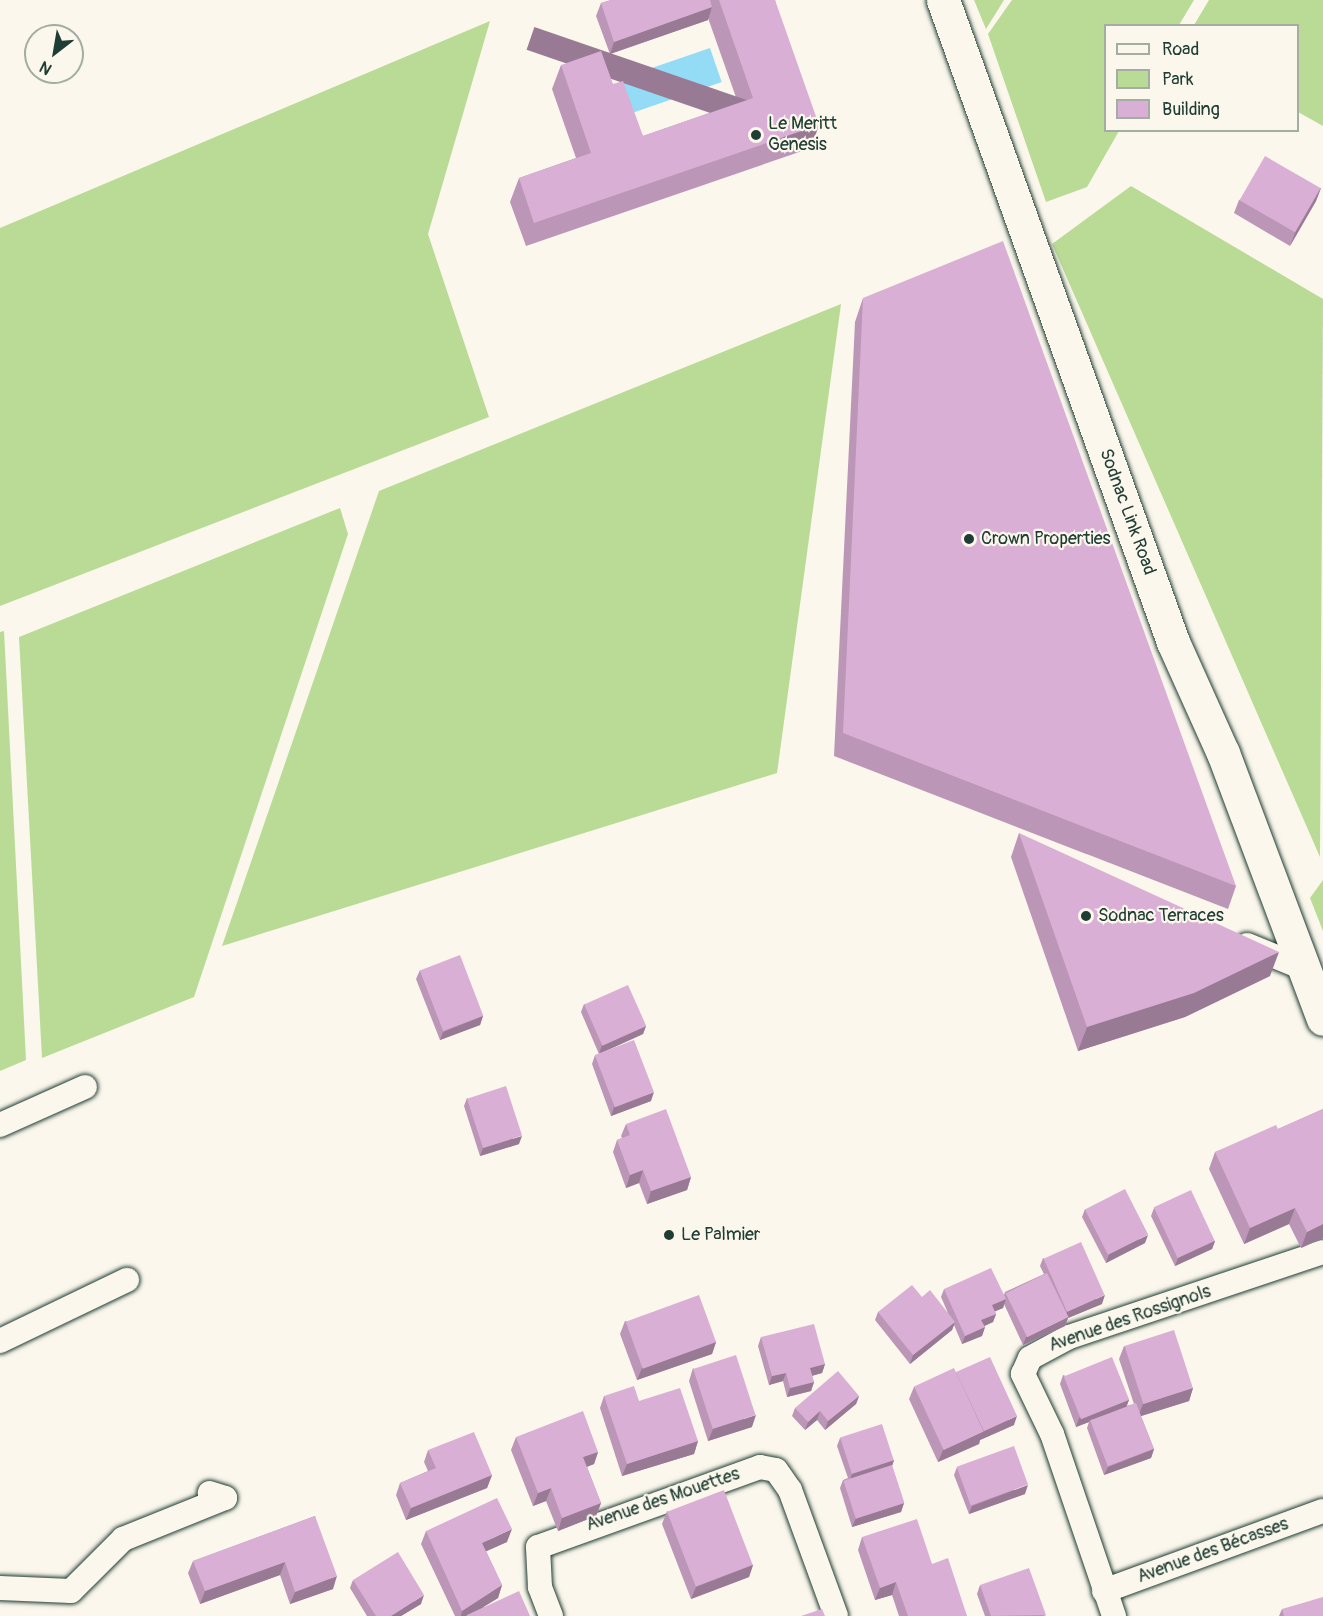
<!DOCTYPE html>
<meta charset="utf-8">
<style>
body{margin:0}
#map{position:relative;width:1323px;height:1616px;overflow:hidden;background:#fbf7ec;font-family:Pangolin,sans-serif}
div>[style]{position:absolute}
.green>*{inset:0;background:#badb95}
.water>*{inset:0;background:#94dcf6;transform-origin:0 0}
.roads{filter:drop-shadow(0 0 2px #1f3d34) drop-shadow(0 0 2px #1f3d34)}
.street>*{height:24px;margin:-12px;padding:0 12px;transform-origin:12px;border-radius:12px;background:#fbf7ec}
.secondary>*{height:33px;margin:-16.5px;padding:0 16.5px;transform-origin:16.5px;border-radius:16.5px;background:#fbf7ec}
.wall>*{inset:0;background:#bb96b7}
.shaded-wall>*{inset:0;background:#997a95;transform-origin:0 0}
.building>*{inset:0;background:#daafd5;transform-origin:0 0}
.dots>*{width:16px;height:16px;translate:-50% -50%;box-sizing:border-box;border:3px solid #fbf7ec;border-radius:50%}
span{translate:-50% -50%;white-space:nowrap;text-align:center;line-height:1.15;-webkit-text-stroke:4.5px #fbf7ec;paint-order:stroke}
.poi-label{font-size:18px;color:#1f3d34}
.left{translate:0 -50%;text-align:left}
.street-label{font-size:18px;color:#1f3d34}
.legend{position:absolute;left:1104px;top:24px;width:195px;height:108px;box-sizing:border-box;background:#fbf7ec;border:2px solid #a3ada2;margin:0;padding:8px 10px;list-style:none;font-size:18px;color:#1f3d34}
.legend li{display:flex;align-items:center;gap:12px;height:30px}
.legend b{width:30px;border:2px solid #a3ada2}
.north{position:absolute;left:24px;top:24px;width:60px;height:60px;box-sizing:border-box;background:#fbf7ec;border:2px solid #a3ada2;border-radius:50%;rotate:211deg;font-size:16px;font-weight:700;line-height:24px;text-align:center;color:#1f3d34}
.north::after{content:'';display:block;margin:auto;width:21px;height:27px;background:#1f3d34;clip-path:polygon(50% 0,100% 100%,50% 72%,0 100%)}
</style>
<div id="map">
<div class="green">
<div style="clip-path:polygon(974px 0,1004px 0,986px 29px)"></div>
<div style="clip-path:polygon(1012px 0,1194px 0,1179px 25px,1106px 26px,1106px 130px,1119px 131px,1087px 187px,1046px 202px,988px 34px)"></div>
<div style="clip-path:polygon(1209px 0,1323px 0,1323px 126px,1298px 112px,1298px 26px,1194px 25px)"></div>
<div style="clip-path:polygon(490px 21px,428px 234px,489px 417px,0 606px,0 228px)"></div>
<div style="clip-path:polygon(1131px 186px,1323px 299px,1320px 857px,1052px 244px)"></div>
<div style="clip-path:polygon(841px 304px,777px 773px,222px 946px,379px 491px)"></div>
<div style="clip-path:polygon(340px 508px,348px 534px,194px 997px,42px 1058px,19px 637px)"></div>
<div style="clip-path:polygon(4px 631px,26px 1060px,0 1071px,0 632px)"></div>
<div style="clip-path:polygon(1323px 880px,1323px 931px,1310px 898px)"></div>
</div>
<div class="water">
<div style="left:710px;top:48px;width:36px;height:94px;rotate:71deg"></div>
</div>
<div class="roads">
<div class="street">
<div style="left:1247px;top:945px;width:61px;rotate:22.3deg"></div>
<div style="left:0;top:1125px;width:93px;rotate:-24.1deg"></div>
<div style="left:0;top:1341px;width:141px;rotate:-25.7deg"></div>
<div style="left:0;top:1588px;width:71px;rotate:2.4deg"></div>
<div style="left:71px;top:1591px;width:74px;rotate:-45deg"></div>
<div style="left:123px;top:1539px;width:110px;rotate:-21.9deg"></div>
<div style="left:225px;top:1498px;width:16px;rotate:-162deg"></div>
<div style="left:1104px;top:1591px;width:233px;rotate:-20.1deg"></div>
<div style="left:551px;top:1616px;width:31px;rotate:-111deg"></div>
<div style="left:540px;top:1587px;width:40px;rotate:-92.9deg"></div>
<div style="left:538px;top:1547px;width:236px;rotate:-19.8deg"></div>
<div style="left:760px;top:1467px;width:16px;rotate:11deg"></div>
<div style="left:776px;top:1470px;width:24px;rotate:55deg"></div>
<div style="left:790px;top:1490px;width:134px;rotate:69.9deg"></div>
<div style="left:1114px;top:1616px;width:192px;rotate:-108.8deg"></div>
<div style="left:1052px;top:1434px;width:67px;rotate:-115.8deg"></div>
<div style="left:1023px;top:1374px;width:17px;rotate:-66deg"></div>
<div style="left:1030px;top:1358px;width:44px;rotate:-28.3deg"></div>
<div style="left:1069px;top:1337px;width:268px;rotate:-18.5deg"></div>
</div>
<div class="secondary">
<div style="left:943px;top:0;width:682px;rotate:70.29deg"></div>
<div style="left:1173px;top:642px;width:122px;rotate:65.8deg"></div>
<div style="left:1223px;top:753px;width:284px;rotate:69.4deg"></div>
</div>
</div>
<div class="wall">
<div style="clip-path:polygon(611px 0,775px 0,811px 148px,526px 246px,510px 202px,519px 178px,576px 158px,552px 89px,561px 65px,613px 84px,643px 136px,738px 103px,708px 18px,708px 20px,610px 54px,596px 16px,601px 3px)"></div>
<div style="clip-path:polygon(1321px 188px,1316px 201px,1290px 246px,1234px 213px,1239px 200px)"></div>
<div style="clip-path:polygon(863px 298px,1236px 886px,1228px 909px,834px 756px,855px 322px)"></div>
<div style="clip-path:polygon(1019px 833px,1270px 976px,1185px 1017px,1078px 1051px,1011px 857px)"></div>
<div style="clip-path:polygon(420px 970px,483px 1016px,480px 1025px,440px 1040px,416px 979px)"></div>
<div style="clip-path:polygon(584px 1004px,646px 1026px,643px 1034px,599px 1054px,581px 1012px)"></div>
<div style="clip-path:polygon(595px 1055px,651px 1101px,611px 1116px,592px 1064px)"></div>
<div style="clip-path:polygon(467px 1098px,519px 1144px,480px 1156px,464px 1106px)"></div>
<div style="clip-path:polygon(1323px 1109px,1323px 1238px,1301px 1248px,1289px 1224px,1244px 1244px,1209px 1169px,1215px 1152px,1278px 1129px)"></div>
<div style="clip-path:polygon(626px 1124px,691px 1177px,687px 1190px,647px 1204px,639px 1183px,626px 1188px,613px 1152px,617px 1140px,622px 1138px,621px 1136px)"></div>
<div style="clip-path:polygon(1154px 1208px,1215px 1241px,1212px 1249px,1175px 1266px,1151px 1216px)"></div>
<div style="clip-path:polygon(1085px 1209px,1145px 1243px,1106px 1263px,1082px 1217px)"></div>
<div style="clip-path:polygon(1043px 1258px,1102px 1304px,1068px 1318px,1065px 1326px,1023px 1345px,1004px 1304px,1003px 1308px,995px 1311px,996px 1314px,993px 1322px,984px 1326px,985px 1327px,982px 1336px,962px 1344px,954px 1325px,952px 1330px,910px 1364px,875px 1320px,878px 1312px,922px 1297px,948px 1313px,941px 1297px,944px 1289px,1004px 1295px,1005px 1292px,1044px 1274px,1040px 1266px)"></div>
<div style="clip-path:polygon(625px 1321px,716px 1342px,712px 1354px,637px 1380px,620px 1334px)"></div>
<div style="clip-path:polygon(761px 1337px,825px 1364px,822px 1373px,812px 1376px,814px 1382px,811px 1391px,787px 1397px,783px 1381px,769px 1385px,758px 1346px)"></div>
<div style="clip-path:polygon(1124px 1346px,1193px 1388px,1189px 1401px,1141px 1416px,1154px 1449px,1151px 1458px,1104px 1475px,1087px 1428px,1089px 1422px,1076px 1427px,1060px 1384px,1063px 1375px,1129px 1400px,1126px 1406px,1134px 1404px,1119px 1359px)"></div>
<div style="clip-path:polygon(693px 1368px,752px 1427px,708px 1441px,689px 1381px)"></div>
<div style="clip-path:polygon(956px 1372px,1014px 1425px,980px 1440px,979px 1444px,938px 1462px,909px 1399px,914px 1387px)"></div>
<div style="clip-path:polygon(604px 1396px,639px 1401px,698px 1441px,694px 1454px,622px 1476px,600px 1408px)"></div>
<div style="clip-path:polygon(859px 1396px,856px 1404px,825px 1430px,817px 1420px,805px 1430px,792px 1416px,795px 1408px)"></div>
<div style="clip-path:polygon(516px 1437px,598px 1452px,594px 1464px,587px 1467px,601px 1503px,596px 1516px,558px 1531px,546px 1501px,533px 1506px,511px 1450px)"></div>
<div style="clip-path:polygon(840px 1438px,894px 1460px,892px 1466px,904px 1503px,901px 1512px,852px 1527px,840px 1488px,843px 1480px,848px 1478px,837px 1446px)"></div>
<div style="clip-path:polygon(428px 1450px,492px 1475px,487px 1488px,406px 1520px,396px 1495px,400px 1483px,428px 1471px,424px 1462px)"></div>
<div style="clip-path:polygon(957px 1467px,1025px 1494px,969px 1514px,954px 1475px)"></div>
<div style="clip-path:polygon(667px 1511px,753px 1565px,749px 1577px,691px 1599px,662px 1524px)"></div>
<div style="clip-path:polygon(315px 1516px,333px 1589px,290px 1604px,280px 1575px,200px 1604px,188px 1573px,193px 1561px)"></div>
<div style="clip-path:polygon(426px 1531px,507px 1542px,486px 1551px,502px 1585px,498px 1598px,483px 1607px,530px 1616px,455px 1616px,421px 1544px)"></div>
<div style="clip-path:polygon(862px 1537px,932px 1564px,967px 1616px,899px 1616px,892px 1595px,875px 1600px,858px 1550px)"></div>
<div style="clip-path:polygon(353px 1580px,421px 1604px,401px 1616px,367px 1616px,350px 1588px)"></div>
<div style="clip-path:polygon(980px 1585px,1046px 1616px,985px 1616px,977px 1594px)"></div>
<div style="clip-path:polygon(1282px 1609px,1323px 1616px,1279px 1616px)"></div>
</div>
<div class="shaded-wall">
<div style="clip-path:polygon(712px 7px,708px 20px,610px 54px,614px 42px)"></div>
<div style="left:819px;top:125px;width:24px;height:301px;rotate:109deg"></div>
<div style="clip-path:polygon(1321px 188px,1316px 201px,1290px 246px,1295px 233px)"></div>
<div style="clip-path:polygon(1279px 952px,1270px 976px,1185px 1017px,1078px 1051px,1087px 1027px)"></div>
<div style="clip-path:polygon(483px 1016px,480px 1025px,440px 1040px,443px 1032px)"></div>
<div style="clip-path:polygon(646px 1026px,643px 1034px,599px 1054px,602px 1045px)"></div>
<div style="clip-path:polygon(654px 1092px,651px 1101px,611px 1116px,614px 1107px)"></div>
<div style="clip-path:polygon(522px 1136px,519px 1144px,480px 1156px,483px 1148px)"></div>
<div style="clip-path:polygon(643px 1170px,639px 1183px,626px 1188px,630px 1175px)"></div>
<div style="clip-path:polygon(691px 1177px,687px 1190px,647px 1204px,651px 1191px)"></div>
<div style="clip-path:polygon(1295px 1208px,1289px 1224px,1244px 1244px,1250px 1228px)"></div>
<div style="clip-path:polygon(1323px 1224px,1323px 1238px,1301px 1248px,1307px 1232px)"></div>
<div style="clip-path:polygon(1148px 1235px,1145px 1243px,1106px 1263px,1109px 1254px)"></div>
<div style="clip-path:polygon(1215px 1241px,1212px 1249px,1175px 1266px,1178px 1258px)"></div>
<div style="clip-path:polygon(1105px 1295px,1102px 1304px,1068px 1318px,1065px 1326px,1023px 1345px,1026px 1337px,1064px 1319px,1067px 1312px)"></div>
<div style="clip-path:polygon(1006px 1299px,1003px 1308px,989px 1314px,992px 1305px)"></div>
<div style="clip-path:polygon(996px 1314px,993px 1322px,978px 1329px,981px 1320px)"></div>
<div style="clip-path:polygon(955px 1322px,952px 1330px,910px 1364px,913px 1355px)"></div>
<div style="clip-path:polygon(985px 1327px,982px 1336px,962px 1344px,965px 1336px)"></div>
<div style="clip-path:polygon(716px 1342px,712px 1354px,637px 1380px,642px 1368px)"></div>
<div style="clip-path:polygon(825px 1364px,822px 1373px,807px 1377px,810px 1368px)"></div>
<div style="clip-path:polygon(786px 1373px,783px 1381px,769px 1385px,772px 1376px)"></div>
<div style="clip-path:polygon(814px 1382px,811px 1391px,787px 1397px,790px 1388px)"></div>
<div style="clip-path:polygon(1193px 1388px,1189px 1401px,1138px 1417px,1143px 1404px)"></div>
<div style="clip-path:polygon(859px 1396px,856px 1404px,825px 1430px,828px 1421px)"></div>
<div style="clip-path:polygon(1129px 1400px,1126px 1408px,1090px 1420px,1089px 1422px,1076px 1427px,1079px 1418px)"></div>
<div style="clip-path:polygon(820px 1411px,817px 1420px,805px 1430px,808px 1422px)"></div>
<div style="clip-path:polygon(756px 1415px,752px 1427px,708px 1441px,713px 1429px)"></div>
<div style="clip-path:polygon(1017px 1416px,1014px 1425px,980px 1440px,979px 1444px,938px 1462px,943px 1450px)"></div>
<div style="clip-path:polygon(698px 1441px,694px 1454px,622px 1476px,627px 1464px)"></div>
<div style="clip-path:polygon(1154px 1449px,1151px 1458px,1104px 1475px,1108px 1467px)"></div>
<div style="clip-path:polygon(598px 1452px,594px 1464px,578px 1470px,583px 1457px)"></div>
<div style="clip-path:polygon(894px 1460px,891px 1469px,849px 1483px,852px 1474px)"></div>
<div style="clip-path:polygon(492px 1475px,487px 1488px,406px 1520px,411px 1508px)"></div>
<div style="clip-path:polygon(1028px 1485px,1025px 1494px,969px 1514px,972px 1506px)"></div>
<div style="clip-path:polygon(551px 1488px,546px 1501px,533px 1506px,538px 1493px)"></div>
<div style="clip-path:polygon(601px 1503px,596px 1516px,558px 1531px,562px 1518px)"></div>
<div style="clip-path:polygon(904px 1503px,901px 1512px,852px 1527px,856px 1518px)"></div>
<div style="clip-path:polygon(512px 1529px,507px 1542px,478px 1555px,482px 1543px)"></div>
<div style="clip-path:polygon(285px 1562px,280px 1575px,200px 1604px,205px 1591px)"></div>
<div style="clip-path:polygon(753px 1565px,749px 1577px,691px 1599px,696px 1587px)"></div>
<div style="clip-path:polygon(337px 1576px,333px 1589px,290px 1604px,295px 1592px)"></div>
<div style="clip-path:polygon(896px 1582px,892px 1595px,875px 1600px,880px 1588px)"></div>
<div style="clip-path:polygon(502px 1585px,498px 1598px,469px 1616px,467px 1615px,466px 1616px,461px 1616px,462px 1611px)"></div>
<div style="clip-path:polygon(424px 1595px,421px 1604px,401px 1616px,391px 1616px)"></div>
</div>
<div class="building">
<div style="clip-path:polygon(611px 0,710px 0,712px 7px,614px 42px,601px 3px)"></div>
<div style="clip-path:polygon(719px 0,775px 0,819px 125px,534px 223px,519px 178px,591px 153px,561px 65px,601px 51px,613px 84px,623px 81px,643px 136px,753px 98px)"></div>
<div style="left:1265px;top:156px;width:64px;height:51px;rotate:30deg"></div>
<div style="clip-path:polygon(1003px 241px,1236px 886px,843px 733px,863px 298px)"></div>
<div style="clip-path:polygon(1019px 833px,1279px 952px,1194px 993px,1087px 1027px)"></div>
<div style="left:460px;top:955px;width:65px;height:43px;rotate:69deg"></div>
<div style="left:628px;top:985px;width:45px;height:48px;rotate:66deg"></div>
<div style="left:634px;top:1040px;width:56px;height:42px;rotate:69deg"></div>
<div style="left:506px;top:1086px;width:52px;height:41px;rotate:72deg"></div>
<div style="clip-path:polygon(666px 1109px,691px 1177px,651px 1191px,643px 1170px,630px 1175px,617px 1140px,630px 1135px,626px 1124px)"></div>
<div style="clip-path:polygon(1323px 1109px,1323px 1224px,1307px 1232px,1295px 1208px,1250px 1228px,1215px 1152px,1276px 1125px,1278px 1129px)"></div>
<div style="left:1125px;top:1189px;width:51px;height:45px;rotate:63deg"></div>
<div style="left:1191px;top:1190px;width:56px;height:41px;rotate:65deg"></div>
<div style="left:1081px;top:1242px;width:58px;height:41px;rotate:66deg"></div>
<div style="clip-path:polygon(991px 1268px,1006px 1299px,992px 1305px,996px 1314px,981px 1320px,985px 1327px,965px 1336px,944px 1289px)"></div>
<div style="left:1047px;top:1273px;width:49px;height:46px;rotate:64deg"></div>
<div style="clip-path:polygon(912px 1285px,922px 1297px,930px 1290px,955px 1322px,913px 1355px,878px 1312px)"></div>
<div style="left:699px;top:1295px;width:50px;height:78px;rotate:70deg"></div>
<div style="clip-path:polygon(814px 1324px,825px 1364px,810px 1368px,814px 1382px,790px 1388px,786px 1373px,772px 1376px,761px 1337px)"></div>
<div style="left:1174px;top:1330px;width:61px;height:52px;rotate:72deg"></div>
<div style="left:736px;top:1355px;width:63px;height:45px;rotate:72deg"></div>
<div style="clip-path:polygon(990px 1357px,1017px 1416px,982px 1432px,984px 1431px,956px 1372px)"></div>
<div style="left:1112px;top:1357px;width:46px;height:52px;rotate:68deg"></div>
<div style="left:954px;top:1368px;width:70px;height:44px;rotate:65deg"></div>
<div style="clip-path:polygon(838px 1371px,859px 1396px,828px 1421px,820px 1411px,808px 1422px,795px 1408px)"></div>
<div style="clip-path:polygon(634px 1386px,639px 1401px,680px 1388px,698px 1441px,627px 1464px,604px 1396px)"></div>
<div style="left:1136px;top:1403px;width:49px;height:49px;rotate:69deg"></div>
<div style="clip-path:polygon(583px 1411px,598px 1452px,583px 1457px,601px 1503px,562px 1518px,551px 1488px,538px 1493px,516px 1437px)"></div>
<div style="left:882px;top:1424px;width:38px;height:44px;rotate:72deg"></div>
<div style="clip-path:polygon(474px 1432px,492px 1475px,411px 1508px,400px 1483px,436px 1468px,428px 1450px)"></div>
<div style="left:1014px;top:1446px;width:41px;height:61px;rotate:70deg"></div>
<div style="left:892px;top:1465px;width:40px;height:51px;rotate:72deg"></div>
<div style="left:724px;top:1490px;width:80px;height:61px;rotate:69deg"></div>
<div style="clip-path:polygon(497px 1498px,512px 1529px,482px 1543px,502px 1585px,462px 1611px,426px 1531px)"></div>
<div style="clip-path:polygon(315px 1516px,337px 1576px,295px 1592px,285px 1562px,205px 1591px,193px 1561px)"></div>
<div style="clip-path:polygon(917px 1519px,932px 1564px,948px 1558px,967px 1616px,908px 1616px,896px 1582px,880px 1588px,862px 1537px)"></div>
<div style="clip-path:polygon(398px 1552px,424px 1595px,391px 1616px,376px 1616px,353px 1580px)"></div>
<div style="clip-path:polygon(1029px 1568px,1046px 1615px,991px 1616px,980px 1585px)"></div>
<div style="clip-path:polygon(519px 1591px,530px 1616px,467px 1616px,467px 1615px)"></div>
<div style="clip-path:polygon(1323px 1597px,1323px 1616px,1284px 1616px,1282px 1609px)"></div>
<div style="clip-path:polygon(822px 1609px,825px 1616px,801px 1616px)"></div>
</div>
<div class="dots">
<div style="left:756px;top:135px;background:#1f3d34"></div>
<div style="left:969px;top:539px;background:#1f3d34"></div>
<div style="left:1086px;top:916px;background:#1f3d34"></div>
<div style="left:669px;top:1235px;background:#1f3d34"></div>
</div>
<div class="poi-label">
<span class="left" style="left:768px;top:135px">Le Meritt<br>Genesis</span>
<span class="left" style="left:981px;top:539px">Crown Properties</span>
<span class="left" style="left:1098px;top:916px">Sodnac Terraces</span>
<span class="left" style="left:681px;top:1235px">Le Palmier</span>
</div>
<div class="street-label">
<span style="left:1127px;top:512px;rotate:70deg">Sodnac Link Road</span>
<span style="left:1130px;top:1319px;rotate:-19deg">Avenue des Rossignols</span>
<span style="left:663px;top:1500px;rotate:-19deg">Avenue des Mouettes</span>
<span style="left:1213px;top:1551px;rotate:-20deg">Avenue des Bécasses</span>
</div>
<ul class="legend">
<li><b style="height:8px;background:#fbf7ec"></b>Road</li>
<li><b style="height:16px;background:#badb95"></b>Park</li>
<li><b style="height:16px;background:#daafd5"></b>Building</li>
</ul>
<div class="north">N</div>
</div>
